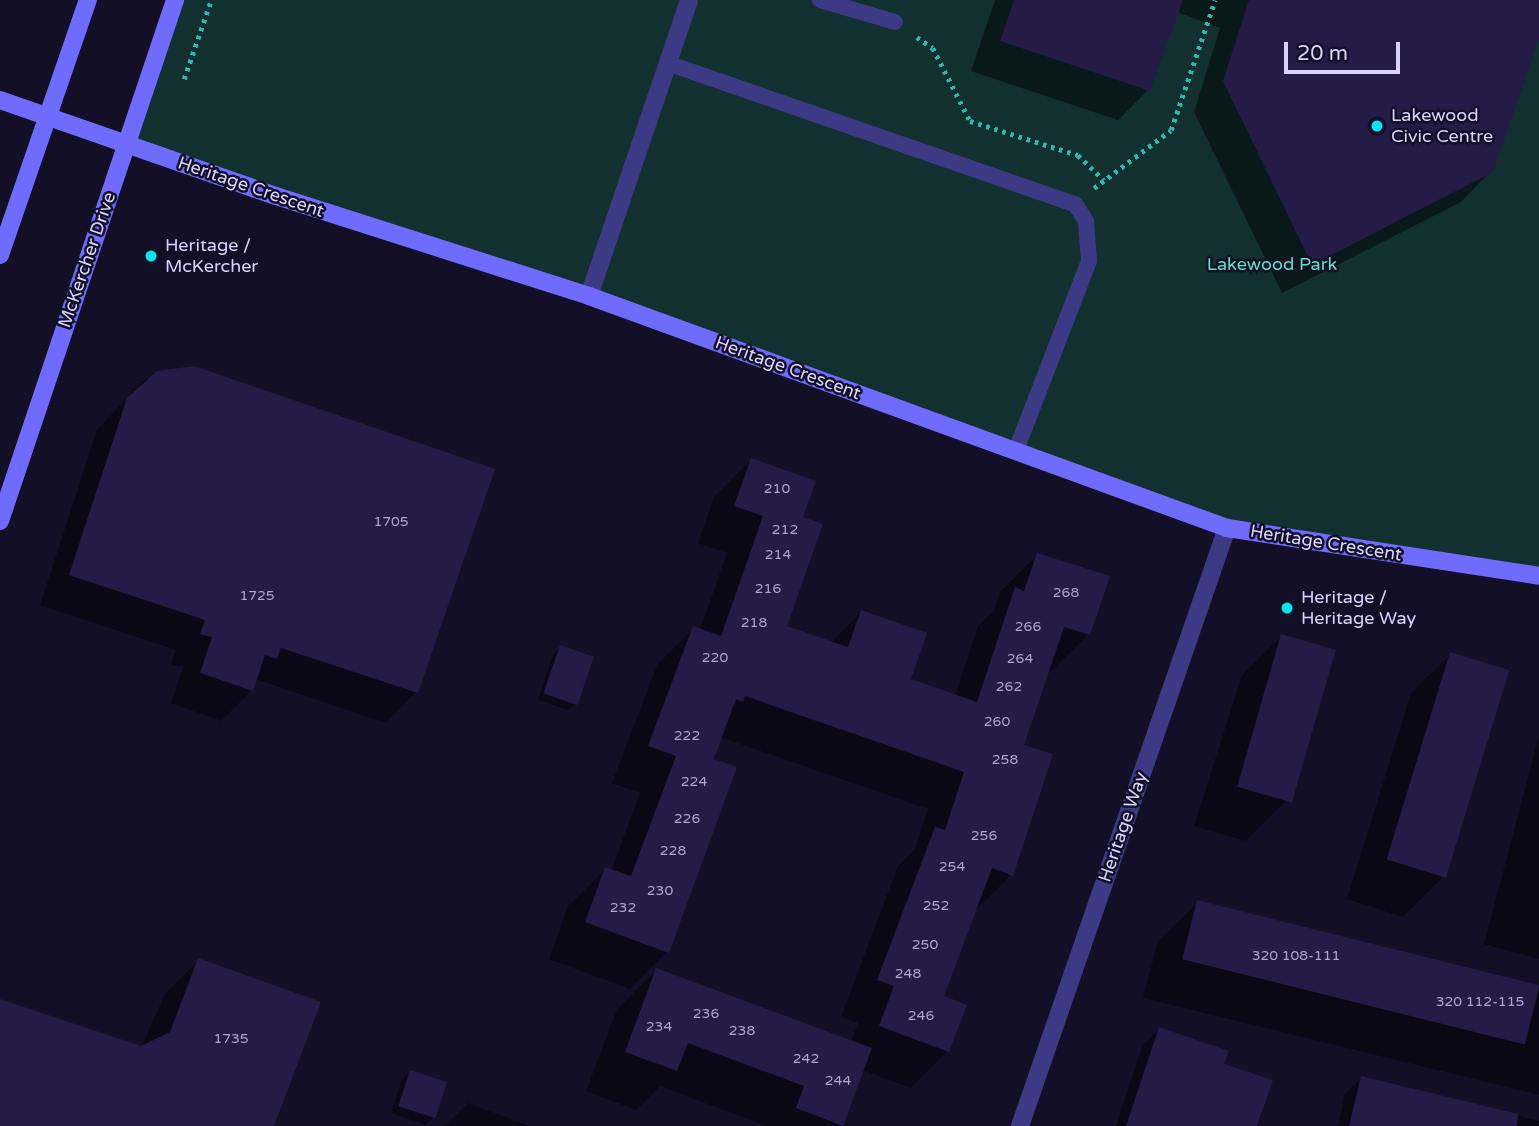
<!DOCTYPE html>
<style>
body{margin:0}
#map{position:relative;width:1539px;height:1126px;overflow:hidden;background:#130f26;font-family:"Varela Round",sans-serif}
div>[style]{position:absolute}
.green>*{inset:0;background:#12302f}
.shadow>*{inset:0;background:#0007}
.building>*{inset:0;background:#241b47;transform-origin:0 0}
.path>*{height:4.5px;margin-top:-2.25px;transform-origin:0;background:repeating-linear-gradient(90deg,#2fb8b0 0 3.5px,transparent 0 8.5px)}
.lane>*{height:16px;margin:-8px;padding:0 8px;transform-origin:8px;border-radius:8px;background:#3d3a85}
.street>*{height:18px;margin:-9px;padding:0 9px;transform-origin:9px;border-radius:9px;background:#3d3a85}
.secondary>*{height:18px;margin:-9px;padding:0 9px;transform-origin:9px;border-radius:9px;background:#6f6bff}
.dots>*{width:19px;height:19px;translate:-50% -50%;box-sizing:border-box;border:4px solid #130f26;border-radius:50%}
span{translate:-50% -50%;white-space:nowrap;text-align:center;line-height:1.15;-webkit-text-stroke:5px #130f26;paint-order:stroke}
.number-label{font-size:14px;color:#aca6d1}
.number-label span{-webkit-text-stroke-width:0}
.poi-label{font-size:18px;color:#d9d4ff}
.left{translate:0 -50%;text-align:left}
.street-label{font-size:18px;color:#d9d4ff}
.park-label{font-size:18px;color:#5fe0c0}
.scale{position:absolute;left:1284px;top:42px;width:116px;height:32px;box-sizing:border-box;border:4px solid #d9d4ff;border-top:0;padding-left:9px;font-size:21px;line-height:24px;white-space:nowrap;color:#d9d4ff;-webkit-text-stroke:5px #130f26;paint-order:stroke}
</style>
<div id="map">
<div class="green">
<div style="clip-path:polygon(175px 0,1539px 0,1539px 576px,1266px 535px,127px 143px)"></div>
</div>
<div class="shadow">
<div style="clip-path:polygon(995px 0,1539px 0,1539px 33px,1491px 171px,1461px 202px,1282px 293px,1194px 112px,1220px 28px,1177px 12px,1148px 90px,1118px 120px,971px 71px)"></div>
<div style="clip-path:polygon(157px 373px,416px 692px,386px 723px,255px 679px,251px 691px,221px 721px,171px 703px,183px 667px,171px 664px,176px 650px,40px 605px,97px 430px,142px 382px)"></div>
<div style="clip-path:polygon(751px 460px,801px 518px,785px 627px,830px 643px,861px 612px,909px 680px,955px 696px,978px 626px,994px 611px,1000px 592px,1037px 555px,1089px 634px,1051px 671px,1047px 670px,1022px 746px,1011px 875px,974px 912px,942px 997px,948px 1051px,911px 1088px,862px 1070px,841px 1126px,766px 1126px,660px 1086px,636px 1110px,586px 1091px,617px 1009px,657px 970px,851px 1042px,858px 1023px,841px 1017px,898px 866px,915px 849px,928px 809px,720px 737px,667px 952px,630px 989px,549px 959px,568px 906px,606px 869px,611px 871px,640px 793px,612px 783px,657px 665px,694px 628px,700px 630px,727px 553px,698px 543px,714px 497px)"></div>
<div style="clip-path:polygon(1282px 636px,1285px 802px,1246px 841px,1194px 826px,1242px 675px)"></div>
<div style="clip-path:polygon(561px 647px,576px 703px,568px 710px,538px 700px,553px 655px)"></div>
<div style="clip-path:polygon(1451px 654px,1443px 877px,1403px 917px,1347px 899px,1411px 693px)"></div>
<div style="clip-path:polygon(1539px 736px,1539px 959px,1484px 944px)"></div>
<div style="clip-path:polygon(1198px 902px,1539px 987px,1539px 1095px,1143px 998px,1158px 941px)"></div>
<div style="clip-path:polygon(199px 960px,272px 1126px,0 1126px,0 1000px,141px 1048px,165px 994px)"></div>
<div style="clip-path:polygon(1160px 1029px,1222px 1065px,1271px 1081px,1258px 1126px,1116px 1126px,1143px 1045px)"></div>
<div style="clip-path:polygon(410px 1072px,434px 1117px,426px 1125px,391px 1113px,402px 1079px)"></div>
<div style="clip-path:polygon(1362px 1078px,1539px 1121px,1539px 1126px,1338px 1126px,1345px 1094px)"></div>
<div style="clip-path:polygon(468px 1103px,529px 1126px,445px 1126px)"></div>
</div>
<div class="building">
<div style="clip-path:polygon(1014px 0,1183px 0,1150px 91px,1000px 41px)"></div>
<div style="clip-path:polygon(1249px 0,1539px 0,1539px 39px,1493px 172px,1312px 265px,1223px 81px)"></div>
<div style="clip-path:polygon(194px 366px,495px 469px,418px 693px,281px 648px,277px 659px,265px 655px,253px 691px,200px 673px,212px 637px,200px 634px,205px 620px,69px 575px,127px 398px,157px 371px)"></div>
<div style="clip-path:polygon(751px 458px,816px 481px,803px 517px,823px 524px,787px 626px,848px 647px,861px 610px,927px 633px,911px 679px,977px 702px,1015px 587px,1024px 591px,1037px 553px,1110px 576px,1090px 635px,1064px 627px,1024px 745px,1053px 754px,1013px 876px,992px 868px,944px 996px,967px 1005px,949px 1052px,879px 1026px,894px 986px,877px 980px,935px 827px,945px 830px,964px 772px,745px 696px,743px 702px,736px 699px,714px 759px,737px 767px,669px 953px,585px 922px,605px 867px,631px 876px,676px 756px,648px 746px,693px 626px,721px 636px,763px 516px,734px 506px)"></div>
<div style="left:1281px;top:634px;width:57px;height:159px;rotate:16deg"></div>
<div style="left:560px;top:645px;width:36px;height:51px;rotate:19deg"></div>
<div style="left:1450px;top:652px;width:62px;height:217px;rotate:17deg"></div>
<div style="left:1197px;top:900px;width:353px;height:61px;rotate:14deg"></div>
<div style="clip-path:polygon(198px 958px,321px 1002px,274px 1126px,0 1126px,0 999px,141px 1046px,170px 1032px)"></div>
<div style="clip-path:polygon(656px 968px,872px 1048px,843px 1126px,796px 1108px,804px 1086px,688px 1043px,677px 1071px,625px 1052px)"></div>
<div style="clip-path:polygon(1159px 1027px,1229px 1051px,1224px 1064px,1273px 1080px,1257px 1126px,1126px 1126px)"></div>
<div style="left:410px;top:1070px;width:39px;height:38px;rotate:18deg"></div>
<div style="clip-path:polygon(1361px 1076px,1518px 1114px,1517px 1126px,1349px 1126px)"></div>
</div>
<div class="path">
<div style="left:917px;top:37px;width:19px;rotate:35deg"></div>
<div style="left:933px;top:48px;width:82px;rotate:63.1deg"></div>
<div style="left:970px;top:121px;width:113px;rotate:17.5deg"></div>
<div style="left:1078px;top:155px;width:36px;rotate:44deg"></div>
<div style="left:184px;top:79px;width:83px;rotate:-71.1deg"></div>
<div style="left:1094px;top:188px;width:96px;rotate:-37deg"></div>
<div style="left:1171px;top:130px;width:137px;rotate:-71.3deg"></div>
</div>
<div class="lane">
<div style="left:820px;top:0;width:78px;rotate:16.3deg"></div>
<div style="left:667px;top:63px;width:432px;rotate:19.1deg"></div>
<div style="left:1075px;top:204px;width:20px;rotate:57deg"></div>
<div style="left:1086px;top:221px;width:40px;rotate:85.7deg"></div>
<div style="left:1089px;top:261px;width:200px;rotate:111.1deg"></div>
</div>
<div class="street">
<div style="left:589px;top:296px;width:312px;rotate:-71.3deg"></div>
<div style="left:1020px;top:1126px;width:633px;rotate:-70.91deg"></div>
</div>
<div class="secondary">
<div style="left:0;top:100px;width:292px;rotate:19.2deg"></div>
<div style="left:276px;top:196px;width:329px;rotate:17.7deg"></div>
<div style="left:589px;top:296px;width:679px;rotate:19.98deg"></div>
<div style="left:1227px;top:528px;width:316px;rotate:8.7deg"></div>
<div style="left:0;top:255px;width:270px;rotate:-71deg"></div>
<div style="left:0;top:521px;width:550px;rotate:-71.43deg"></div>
</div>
<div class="dots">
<div style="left:1377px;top:126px;background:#00e5ff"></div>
<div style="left:151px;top:256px;background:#00e5ff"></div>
<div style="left:1287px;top:608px;background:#00e5ff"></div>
</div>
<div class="number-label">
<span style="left:777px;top:489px">210</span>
<span style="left:391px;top:522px">1705</span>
<span style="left:785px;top:530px">212</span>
<span style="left:778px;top:555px">214</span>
<span style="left:768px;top:589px">216</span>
<span style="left:1066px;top:593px">268</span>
<span style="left:257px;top:596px">1725</span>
<span style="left:754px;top:623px">218</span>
<span style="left:1028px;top:627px">266</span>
<span style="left:715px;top:658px">220</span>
<span style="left:1020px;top:659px">264</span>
<span style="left:1009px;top:687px">262</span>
<span style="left:997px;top:722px">260</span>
<span style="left:687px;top:736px">222</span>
<span style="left:1005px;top:760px">258</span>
<span style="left:694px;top:782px">224</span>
<span style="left:687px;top:819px">226</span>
<span style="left:984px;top:836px">256</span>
<span style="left:673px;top:851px">228</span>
<span style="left:952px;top:867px">254</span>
<span style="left:660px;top:891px">230</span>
<span style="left:936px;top:906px">252</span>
<span style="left:623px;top:908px">232</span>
<span style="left:925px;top:945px">250</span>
<span style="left:1296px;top:956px">320 108-111</span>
<span style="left:908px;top:974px">248</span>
<span style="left:1480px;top:1002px">320 112-115</span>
<span style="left:706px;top:1014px">236</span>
<span style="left:921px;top:1016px">246</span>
<span style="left:659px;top:1027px">234</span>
<span style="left:742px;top:1031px">238</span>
<span style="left:231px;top:1039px">1735</span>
<span style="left:806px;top:1059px">242</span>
<span style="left:838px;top:1081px">244</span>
</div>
<div class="poi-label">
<span class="left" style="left:1391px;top:126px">Lakewood<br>Civic Centre</span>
<span class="left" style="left:165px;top:256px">Heritage /<br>McKercher</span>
<span class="left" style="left:1301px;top:608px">Heritage /<br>Heritage Way</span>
</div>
<div class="street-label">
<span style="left:251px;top:187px;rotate:19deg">Heritage Crescent</span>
<span style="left:87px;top:260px;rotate:-71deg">McKercher Drive</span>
<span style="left:788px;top:368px;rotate:20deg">Heritage Crescent</span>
<span style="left:1326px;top:543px;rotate:9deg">Heritage Crescent</span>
<span style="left:1123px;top:827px;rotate:-71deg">Heritage Way</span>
</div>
<div class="park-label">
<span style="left:1272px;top:264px">Lakewood Park</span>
</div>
<div class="scale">20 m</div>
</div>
